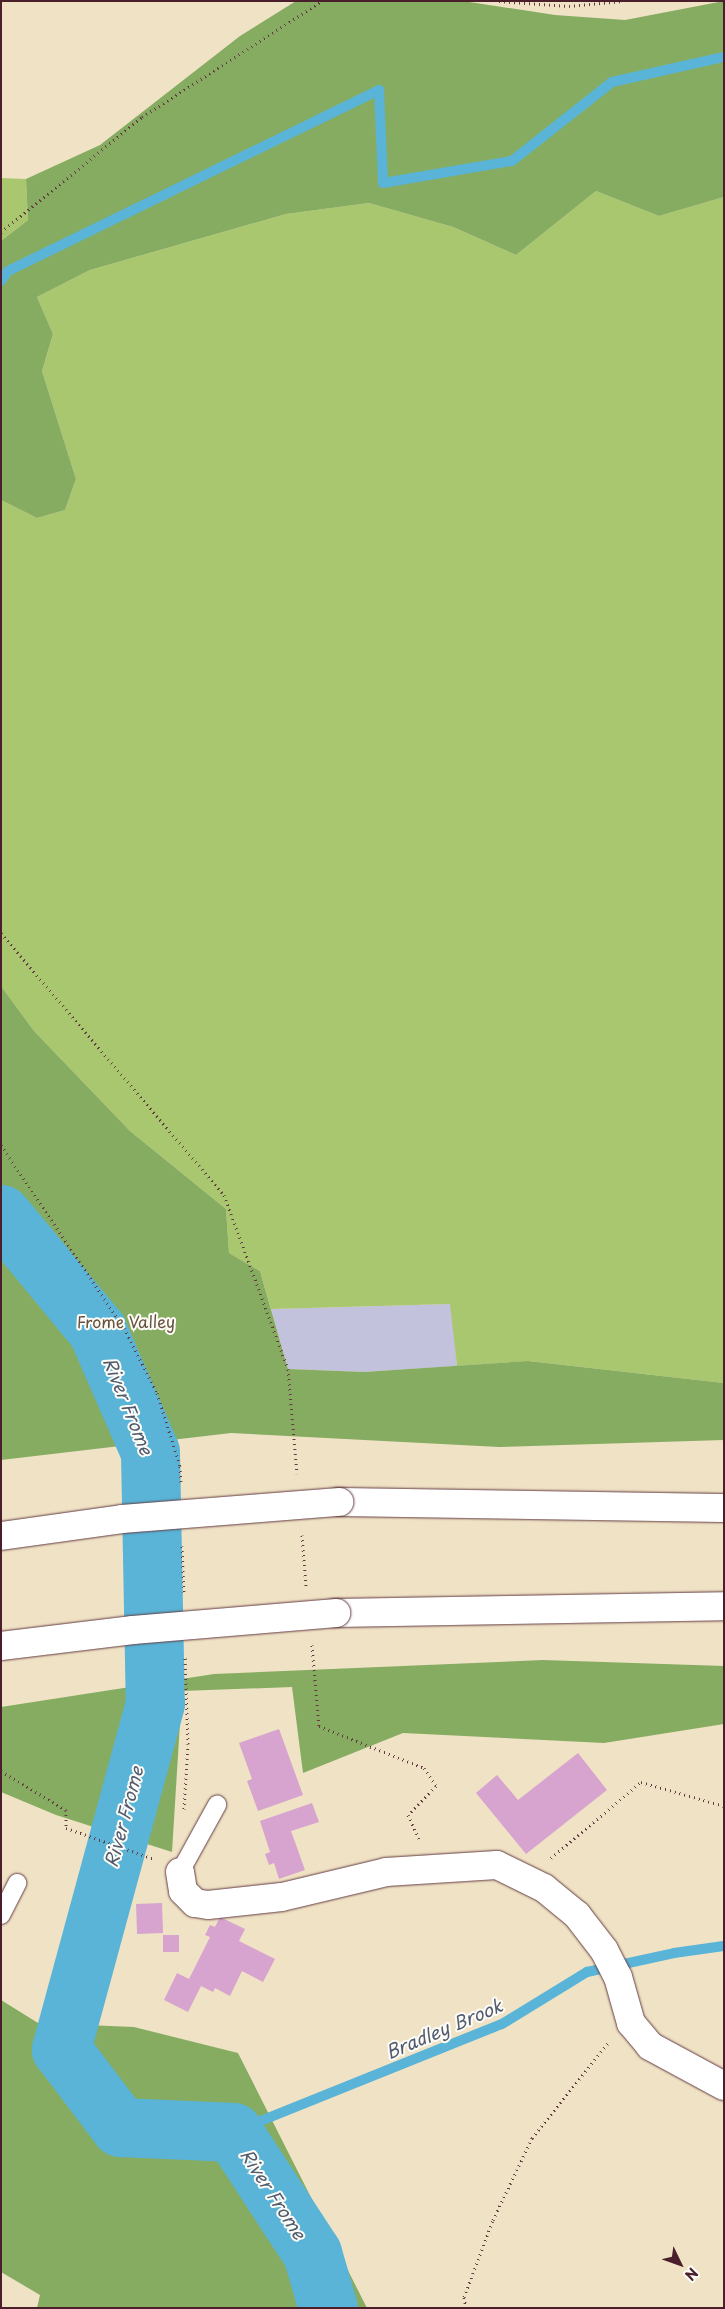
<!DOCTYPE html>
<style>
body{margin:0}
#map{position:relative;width:725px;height:2309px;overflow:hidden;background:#f0e2c5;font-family:"Playpen Sans",sans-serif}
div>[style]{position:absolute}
.industrial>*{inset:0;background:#c2c2dc}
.green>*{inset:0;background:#a8c76f}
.forest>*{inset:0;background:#86ac62}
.stream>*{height:10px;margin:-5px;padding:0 5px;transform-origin:5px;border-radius:5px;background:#59b4d7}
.river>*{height:59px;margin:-29.5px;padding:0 29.5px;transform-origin:29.5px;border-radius:29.5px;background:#59b4d7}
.building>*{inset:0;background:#d7a3cf;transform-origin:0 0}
.path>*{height:3px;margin-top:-1.5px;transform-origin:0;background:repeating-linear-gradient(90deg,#633c42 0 1px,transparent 0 5px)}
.roads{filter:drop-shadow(0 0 1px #633c42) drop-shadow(0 0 1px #633c42)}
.lane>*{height:18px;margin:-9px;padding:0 9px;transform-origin:9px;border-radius:9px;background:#fff}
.street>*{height:28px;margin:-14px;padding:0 14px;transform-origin:14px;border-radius:14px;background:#fff}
.highway>*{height:28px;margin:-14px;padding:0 14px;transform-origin:14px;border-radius:14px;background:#fff}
.bridges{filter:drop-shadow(0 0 1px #633c42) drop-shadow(0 0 1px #633c42)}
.highway-bridge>*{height:28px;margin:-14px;padding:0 14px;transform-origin:14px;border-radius:14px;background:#fff}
span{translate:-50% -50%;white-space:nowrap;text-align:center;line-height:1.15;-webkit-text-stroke:4px #fdfcf7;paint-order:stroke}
.park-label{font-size:16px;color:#66513f}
.water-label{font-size:18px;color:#505b70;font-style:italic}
.frame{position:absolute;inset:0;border:2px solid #4a1f2b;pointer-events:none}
.north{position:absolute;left:655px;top:2239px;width:50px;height:50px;-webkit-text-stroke:4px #fdfcf7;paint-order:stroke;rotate:132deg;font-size:14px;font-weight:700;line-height:20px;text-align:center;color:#4a1f2b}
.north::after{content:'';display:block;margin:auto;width:18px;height:22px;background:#4a1f2b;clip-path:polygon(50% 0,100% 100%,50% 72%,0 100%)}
</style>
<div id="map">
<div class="industrial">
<div style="clip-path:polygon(451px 1304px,457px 1366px,364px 1372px,288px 1369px,271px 1309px)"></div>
</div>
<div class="green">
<div style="clip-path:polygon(1px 178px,26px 179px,28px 220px,1px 241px)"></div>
<div style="clip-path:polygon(596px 191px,659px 216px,724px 197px,724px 1383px,528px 1361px,457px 1366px,450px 1304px,271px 1309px,260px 1271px,229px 1253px,226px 1209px,130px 1131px,34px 1031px,1px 986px,1px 500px,37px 518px,65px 510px,76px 479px,42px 371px,53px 334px,37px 297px,90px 270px,286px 214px,369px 203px,453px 227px,516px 255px)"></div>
</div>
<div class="forest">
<div style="clip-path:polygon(296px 1px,463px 1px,555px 15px,625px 20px,724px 1px,724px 197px,659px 216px,596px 191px,516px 255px,453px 227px,369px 203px,286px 214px,90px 270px,37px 297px,53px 334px,42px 371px,76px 479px,65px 510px,37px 518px,1px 500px,1px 241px,28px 220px,26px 179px,100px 145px,240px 36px)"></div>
<div style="clip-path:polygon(1px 986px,34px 1031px,130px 1131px,226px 1209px,229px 1253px,260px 1271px,288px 1369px,364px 1372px,528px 1361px,724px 1383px,724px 1440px,499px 1447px,231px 1433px,1px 1460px)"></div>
<div style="clip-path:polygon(543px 1660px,724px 1666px,724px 1724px,604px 1743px,403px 1733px,303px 1773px,292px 1687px,182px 1691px,172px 1852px,56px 1815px,1px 1792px,1px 1707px,214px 1674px)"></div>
<div style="clip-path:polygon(1px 2000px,38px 2023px,134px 2027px,238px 2053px,367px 2308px,37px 2308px,40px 2295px,1px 2272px)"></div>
</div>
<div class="stream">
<div style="left:1px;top:281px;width:12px;rotate:-55deg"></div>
<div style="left:8px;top:271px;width:413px;rotate:-26deg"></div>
<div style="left:379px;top:90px;width:93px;rotate:87.5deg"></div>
<div style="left:383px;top:183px;width:131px;rotate:-9.7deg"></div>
<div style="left:512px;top:161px;width:127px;rotate:-38.3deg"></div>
<div style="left:612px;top:82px;width:115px;rotate:-12.6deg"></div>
<div style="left:233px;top:2132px;width:290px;rotate:-21.9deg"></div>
<div style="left:502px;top:2024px;width:100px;rotate:-31.5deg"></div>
<div style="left:587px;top:1972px;width:89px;rotate:-12.3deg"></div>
<div style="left:674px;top:1953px;width:50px;rotate:-8deg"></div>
</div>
<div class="river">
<div style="left:1px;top:1214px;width:151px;rotate:50.4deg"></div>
<div style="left:97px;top:1330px;width:133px;rotate:66.5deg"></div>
<div style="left:150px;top:1452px;width:251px;rotate:88.9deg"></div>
<div style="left:155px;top:1703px;width:359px;rotate:105.2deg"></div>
<div style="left:61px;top:2049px;width:98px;rotate:52.9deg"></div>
<div style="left:120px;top:2127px;width:113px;rotate:2.5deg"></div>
<div style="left:233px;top:2132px;width:145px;rotate:56.9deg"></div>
<div style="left:312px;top:2253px;width:57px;rotate:73.8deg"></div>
</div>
<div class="building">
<div style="clip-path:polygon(279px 1729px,303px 1795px,258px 1811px,247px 1781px,252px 1779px,239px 1743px)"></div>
<div style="clip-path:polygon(578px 1753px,607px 1790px,526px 1854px,476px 1793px,497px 1775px,518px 1800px)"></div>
<div style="clip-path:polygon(312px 1803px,319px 1822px,291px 1831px,305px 1870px,279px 1879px,274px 1863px,269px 1865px,265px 1854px,270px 1852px,260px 1821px)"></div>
<div style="left:162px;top:1903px;width:30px;height:26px;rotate:88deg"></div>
<div style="clip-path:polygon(220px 1917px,245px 1929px,239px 1941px,275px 1959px,263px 1982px,242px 1971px,230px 1996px,215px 1988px,213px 1992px,201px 1986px,188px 2012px,164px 2000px,177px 1973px,189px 1979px,210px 1937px,205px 1935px,210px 1925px,215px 1927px)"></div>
<div style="left:163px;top:1935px;width:16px;height:17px"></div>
</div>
<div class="path">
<div style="left:499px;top:1px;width:70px;rotate:4.1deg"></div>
<div style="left:569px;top:6px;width:54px;rotate:-5.3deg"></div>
<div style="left:1px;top:232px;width:182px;rotate:-39.2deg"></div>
<div style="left:142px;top:117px;width:214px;rotate:-32.8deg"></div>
<div style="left:1px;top:933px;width:344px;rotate:49.6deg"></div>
<div style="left:224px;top:1195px;width:185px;rotate:69.8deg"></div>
<div style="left:288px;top:1369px;width:105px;rotate:85.1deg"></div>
<div style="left:1px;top:1145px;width:220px;rotate:56.1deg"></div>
<div style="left:124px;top:1328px;width:73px;rotate:63.1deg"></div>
<div style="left:157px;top:1393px;width:77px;rotate:72.5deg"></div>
<div style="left:180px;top:1466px;width:19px;rotate:87deg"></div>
<div style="left:302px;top:1535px;width:51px;rotate:85.5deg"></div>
<div style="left:182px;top:1546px;width:49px;rotate:87.7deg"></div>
<div style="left:312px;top:1645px;width:81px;rotate:85.1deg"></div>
<div style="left:319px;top:1726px;width:113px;rotate:21.8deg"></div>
<div style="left:424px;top:1768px;width:22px;rotate:56deg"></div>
<div style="left:436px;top:1786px;width:40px;rotate:134deg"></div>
<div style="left:408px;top:1815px;width:26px;rotate:65deg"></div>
<div style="left:1px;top:1771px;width:76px;rotate:31deg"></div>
<div style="left:66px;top:1810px;width:18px;rotate:90deg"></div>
<div style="left:66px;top:1828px;width:93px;rotate:19.4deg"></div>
<div style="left:184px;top:1809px;width:65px;rotate:-86.5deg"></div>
<div style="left:188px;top:1744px;width:88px;rotate:-92deg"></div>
<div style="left:551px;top:1858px;width:118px;rotate:-40.2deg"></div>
<div style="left:641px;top:1782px;width:86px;rotate:16.1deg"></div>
<div style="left:466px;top:2308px;width:11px;rotate:-100deg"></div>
<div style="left:464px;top:2297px;width:82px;rotate:-69.4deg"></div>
<div style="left:493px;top:2220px;width:91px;rotate:-64.6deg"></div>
<div style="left:532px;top:2138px;width:123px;rotate:-51.3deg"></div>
</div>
<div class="roads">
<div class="lane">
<div style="left:180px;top:1872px;width:77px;rotate:-61.1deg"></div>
<div style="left:1px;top:1915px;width:36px;rotate:-63deg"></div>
</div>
<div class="street">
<div style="left:180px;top:1872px;width:19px;rotate:81deg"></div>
<div style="left:183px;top:1891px;width:17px;rotate:45deg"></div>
<div style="left:195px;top:1903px;width:13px;rotate:9deg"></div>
<div style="left:208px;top:1905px;width:74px;rotate:-6.2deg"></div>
<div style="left:282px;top:1897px;width:107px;rotate:-13.5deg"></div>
<div style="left:386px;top:1872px;width:111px;rotate:-3.6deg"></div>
<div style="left:497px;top:1865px;width:52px;rotate:26.1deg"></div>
<div style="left:544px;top:1888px;width:43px;rotate:39.3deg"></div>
<div style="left:577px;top:1915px;width:44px;rotate:52.4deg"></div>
<div style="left:604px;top:1950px;width:30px;rotate:63deg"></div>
<div style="left:618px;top:1977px;width:48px;rotate:74.2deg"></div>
<div style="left:631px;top:2023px;width:30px;rotate:50deg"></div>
<div style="left:650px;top:2046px;width:84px;rotate:28.4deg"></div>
</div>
<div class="highway">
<div style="left:339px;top:1502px;width:385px;rotate:0.9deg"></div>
<div style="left:336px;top:1613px;width:388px;rotate:-1deg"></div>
</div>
</div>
<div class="bridges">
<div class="highway-bridge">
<div style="left:1px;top:1536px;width:122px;rotate:-8deg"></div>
<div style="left:122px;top:1519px;width:218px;rotate:-4.5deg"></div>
<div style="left:1px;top:1646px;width:133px;rotate:-6.9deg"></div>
<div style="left:133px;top:1630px;width:204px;rotate:-4.8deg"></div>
</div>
</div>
<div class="park-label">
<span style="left:126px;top:1321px">Frome Valley</span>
</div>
<div class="water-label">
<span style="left:128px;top:1406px;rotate:68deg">River Frome</span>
<span style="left:124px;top:1817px;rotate:-75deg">River Frome</span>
<span style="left:444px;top:2029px;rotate:-23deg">Bradley Brook</span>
<span style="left:273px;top:2194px;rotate:57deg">River Frome</span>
</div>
<div class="frame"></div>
<div class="north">N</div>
</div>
